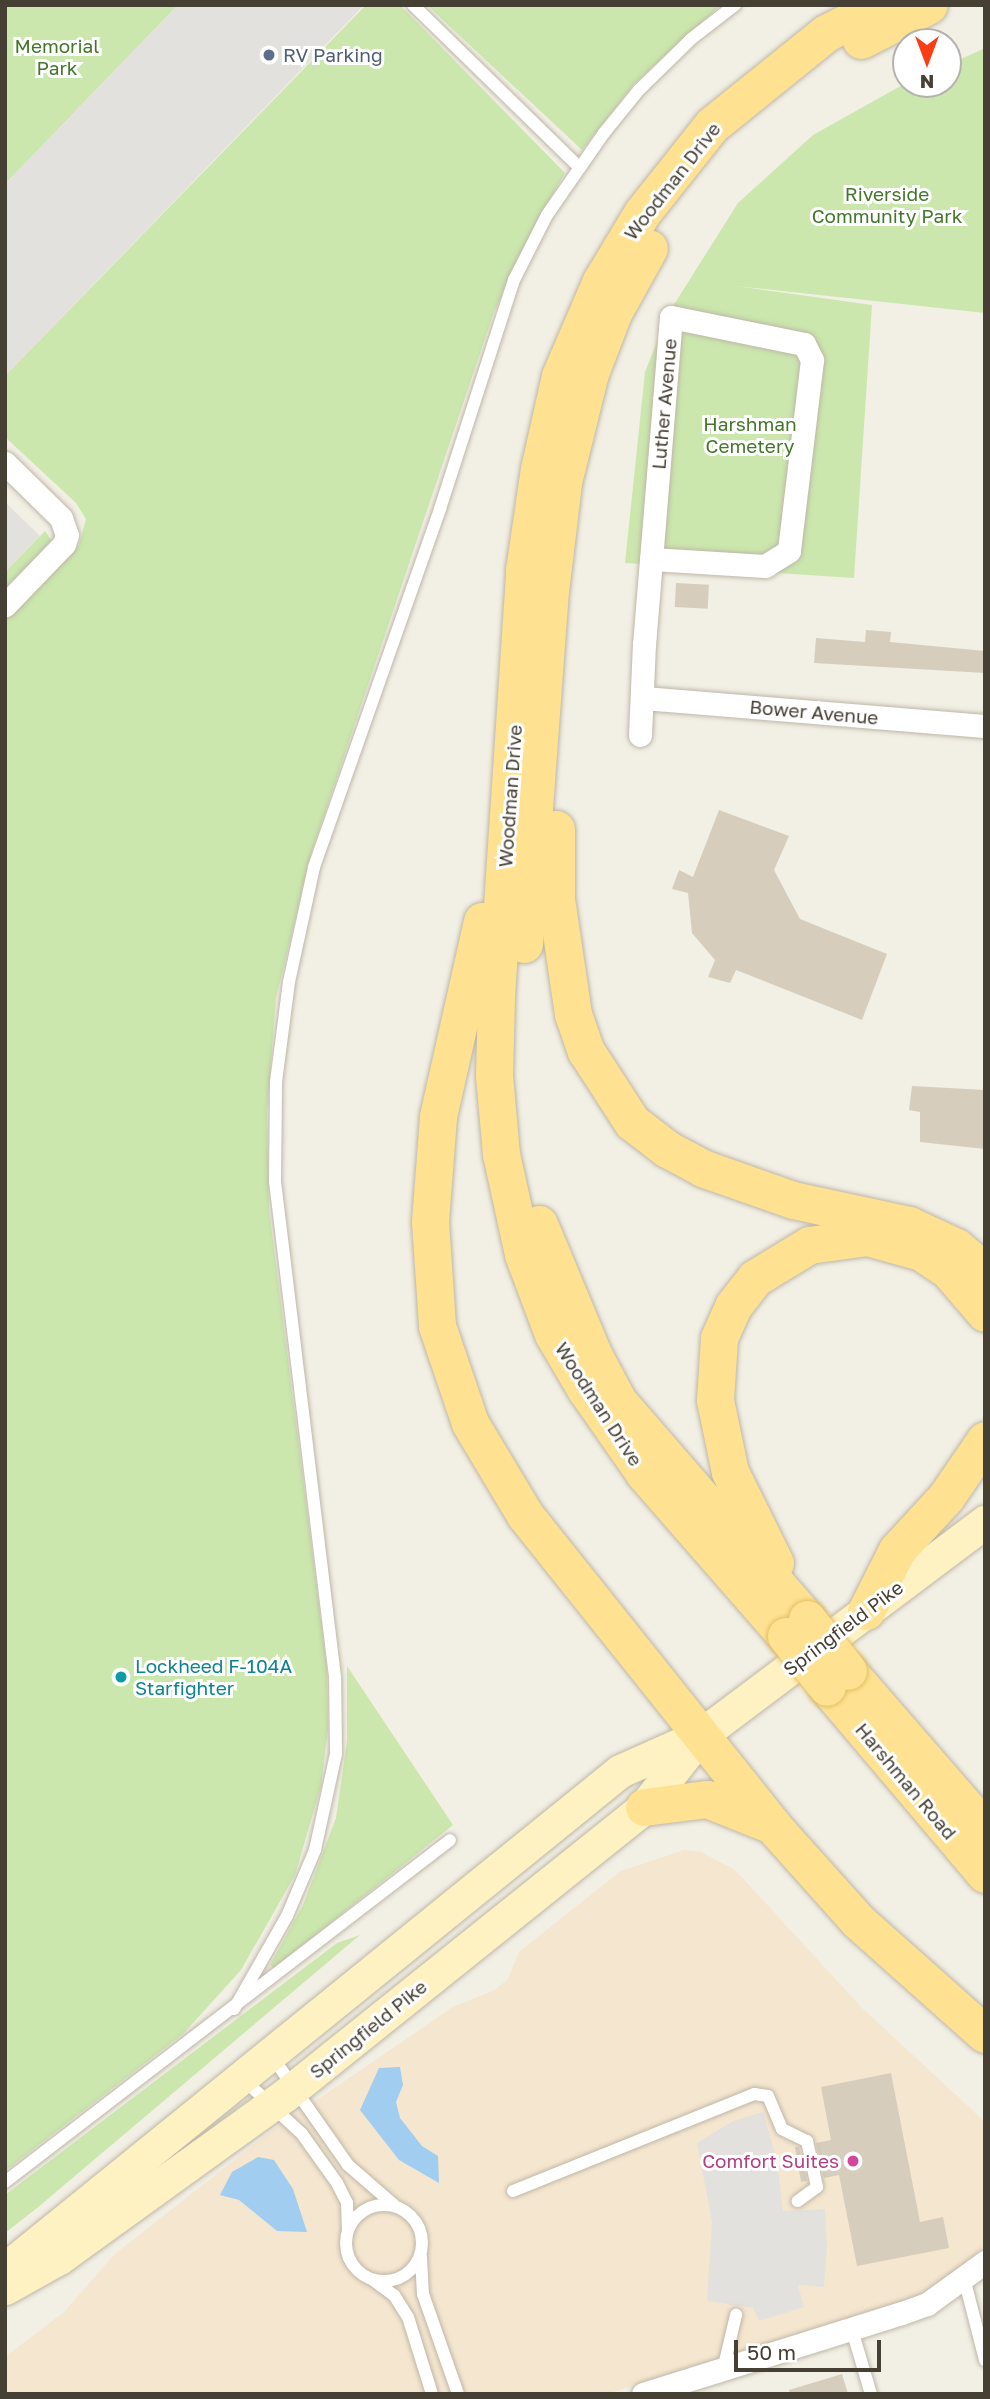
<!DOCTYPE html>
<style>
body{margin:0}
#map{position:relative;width:990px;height:2399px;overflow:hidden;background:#f2efe5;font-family:"Golos Text",sans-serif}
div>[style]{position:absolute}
.commercial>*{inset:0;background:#f5e6cf}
.green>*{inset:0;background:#cbe7ad}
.parking>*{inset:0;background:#e3e1dd}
.water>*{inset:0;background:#a0cdf0}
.building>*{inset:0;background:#d7cdbd;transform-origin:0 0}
.roads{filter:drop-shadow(0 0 2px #beb7a7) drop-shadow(0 0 2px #beb7a7)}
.lane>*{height:12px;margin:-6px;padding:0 6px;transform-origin:6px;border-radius:6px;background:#fff}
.lane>.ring{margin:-6px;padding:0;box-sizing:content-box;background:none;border:12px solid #fff;border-radius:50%}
.street>*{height:23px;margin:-11.5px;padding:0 11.5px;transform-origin:11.5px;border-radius:11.5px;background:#fff}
.secondary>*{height:33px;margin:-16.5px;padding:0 16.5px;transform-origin:16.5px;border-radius:16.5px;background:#fef2c3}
.primary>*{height:37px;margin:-18.5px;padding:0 18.5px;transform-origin:18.5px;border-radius:18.5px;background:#fee292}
.bridges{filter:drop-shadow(0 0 2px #e3c062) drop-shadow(0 0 2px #e3c062)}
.primary-bridge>*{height:37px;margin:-18.5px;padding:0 18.5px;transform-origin:18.5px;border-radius:18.5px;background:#fee292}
.dots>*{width:19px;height:19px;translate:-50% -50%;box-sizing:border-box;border:4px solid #fff;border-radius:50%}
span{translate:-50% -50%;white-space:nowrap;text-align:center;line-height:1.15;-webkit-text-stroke:6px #fff;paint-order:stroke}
.park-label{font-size:19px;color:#437628}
.service-label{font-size:19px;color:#4e5e75}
.left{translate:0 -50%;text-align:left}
.street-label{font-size:19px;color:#453f34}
.culture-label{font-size:19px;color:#0d838f}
.hotel-label{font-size:19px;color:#b23c85}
.right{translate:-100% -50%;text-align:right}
.frame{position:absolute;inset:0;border:7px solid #453f34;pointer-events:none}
.north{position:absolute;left:892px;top:28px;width:70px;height:70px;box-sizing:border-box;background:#fff;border:2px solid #b5b2ae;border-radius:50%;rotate:180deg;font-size:19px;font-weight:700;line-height:28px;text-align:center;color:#453f34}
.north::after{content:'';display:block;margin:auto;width:24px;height:32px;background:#f93e15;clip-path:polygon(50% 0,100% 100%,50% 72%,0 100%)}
.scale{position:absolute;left:734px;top:2340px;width:147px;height:32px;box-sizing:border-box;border:4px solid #453f34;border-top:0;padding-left:9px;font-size:21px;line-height:24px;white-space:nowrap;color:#453f34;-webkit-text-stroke:5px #fff;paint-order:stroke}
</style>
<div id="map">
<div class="commercial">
<div style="clip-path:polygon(684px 1850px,701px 1852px,735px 1870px,862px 2008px,985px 2122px,985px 2245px,943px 2283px,894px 2307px,606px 2394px,5px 2394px,5px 2357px,64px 2312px,115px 2254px,270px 2132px,453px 2007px,495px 1990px,508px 1979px,519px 1952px,621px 1871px)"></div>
</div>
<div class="green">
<div style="clip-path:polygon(5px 5px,178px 5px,5px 184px)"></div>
<div style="clip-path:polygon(366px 5px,400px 5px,565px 173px,538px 219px,494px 312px,312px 851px,276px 998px,267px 1113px,269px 1209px,327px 1669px,328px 1729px,321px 1786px,295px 1875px,241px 1970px,183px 2034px,5px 2171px,5px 621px,79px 545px,86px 519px,76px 503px,5px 437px,5px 376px)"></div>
<div style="clip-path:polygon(427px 5px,721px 5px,634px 84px,582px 150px)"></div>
<div style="clip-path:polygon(985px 48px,985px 313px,736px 286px,872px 305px,854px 578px,625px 563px,645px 372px,668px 314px,738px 203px,813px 135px,906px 83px,948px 84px,948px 65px)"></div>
<div style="clip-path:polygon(45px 531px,52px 541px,5px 589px,5px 572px)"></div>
<div style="clip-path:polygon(347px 1666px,453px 1825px,274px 1968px,270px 1965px,303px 1905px,336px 1818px,347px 1741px)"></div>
<div style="clip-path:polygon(360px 1935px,37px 2208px,5px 2233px,5px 2195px,337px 1943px)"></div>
</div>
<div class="parking">
<div style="clip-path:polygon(178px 5px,364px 5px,5px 376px,5px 184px)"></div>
<div style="clip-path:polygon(5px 502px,40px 536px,5px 572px)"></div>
<div style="clip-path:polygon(763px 2112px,777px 2160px,783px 2211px,825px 2209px,827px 2247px,824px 2287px,798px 2285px,804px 2307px,759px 2321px,753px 2308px,707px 2301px,712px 2222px,697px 2143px,733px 2121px)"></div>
</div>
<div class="water">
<div style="clip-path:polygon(400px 2067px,403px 2085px,396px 2102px,400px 2118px,422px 2146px,438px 2156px,439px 2183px,399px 2160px,360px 2110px,379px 2068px)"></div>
<div style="clip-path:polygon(258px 2157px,274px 2160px,293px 2189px,307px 2232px,277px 2231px,239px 2200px,220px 2195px,232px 2172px)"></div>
</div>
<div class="building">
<div style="left:676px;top:583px;width:33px;height:24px;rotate:3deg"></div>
<div style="clip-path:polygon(866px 630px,891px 632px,890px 642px,985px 651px,985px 673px,814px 663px,816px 638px,865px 642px)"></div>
<div style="clip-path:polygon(719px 810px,789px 836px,774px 870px,800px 919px,887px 954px,862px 1020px,736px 970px,730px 983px,708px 977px,715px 960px,692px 933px,688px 893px,672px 889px,679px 870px,693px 877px)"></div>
<div style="clip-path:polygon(912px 1086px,985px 1090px,985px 1149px,920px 1142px,920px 1112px,909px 1110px)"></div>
<div style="clip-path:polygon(891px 2073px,920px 2222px,943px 2217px,949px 2248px,857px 2266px,839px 2175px,824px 2178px,816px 2143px,831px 2140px,821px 2087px)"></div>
<div style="clip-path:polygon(795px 2147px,799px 2147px,807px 2181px,801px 2182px)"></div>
<div style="clip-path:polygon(842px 2374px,848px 2394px,790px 2394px,789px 2390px)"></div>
</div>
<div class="roads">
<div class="lane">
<div style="left:413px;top:5px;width:232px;rotate:44.3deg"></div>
<div style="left:234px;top:2009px;width:107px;rotate:-60.3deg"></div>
<div style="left:287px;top:1916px;width:72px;rotate:-67deg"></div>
<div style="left:315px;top:1850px;width:98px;rotate:-77.7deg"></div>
<div style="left:336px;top:1754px;width:77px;rotate:-90.7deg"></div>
<div style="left:335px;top:1677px;width:499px;rotate:-96.9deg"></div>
<div style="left:275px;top:1182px;width:100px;rotate:-89.4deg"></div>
<div style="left:276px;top:1082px;width:101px;rotate:-82.6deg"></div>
<div style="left:289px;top:982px;width:118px;rotate:-77.7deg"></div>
<div style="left:314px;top:867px;width:380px;rotate:-70.6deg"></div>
<div style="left:440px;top:509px;width:241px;rotate:-72.1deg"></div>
<div style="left:514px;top:280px;width:73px;rotate:-63.1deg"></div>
<div style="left:547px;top:215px;width:100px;rotate:-55.2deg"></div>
<div style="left:604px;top:133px;width:55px;rotate:-50.9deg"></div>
<div style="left:639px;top:90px;width:73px;rotate:-44.4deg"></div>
<div style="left:691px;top:39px;width:56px;rotate:-37.7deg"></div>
<div style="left:271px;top:2055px;width:134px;rotate:55deg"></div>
<div style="left:348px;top:2165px;width:61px;rotate:41deg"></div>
<div style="left:242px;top:2078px;width:82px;rotate:43deg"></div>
<div style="left:302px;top:2134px;width:60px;rotate:54.5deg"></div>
<div style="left:337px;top:2183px;width:22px;rotate:63deg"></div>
<div style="left:347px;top:2203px;width:27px;rotate:88deg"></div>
<div style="left:5px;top:2182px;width:561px;rotate:-37.54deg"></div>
<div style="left:513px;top:2191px;width:260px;rotate:-21.9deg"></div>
<div style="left:754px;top:2094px;width:14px;rotate:8deg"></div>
<div style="left:768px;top:2096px;width:36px;rotate:67deg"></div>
<div style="left:782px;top:2129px;width:28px;rotate:26deg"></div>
<div style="left:807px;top:2141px;width:47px;rotate:77.7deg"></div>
<div style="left:817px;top:2187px;width:24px;rotate:144deg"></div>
<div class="ring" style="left:346px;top:2205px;width:64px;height:64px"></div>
<div style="left:421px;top:2257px;width:37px;rotate:87deg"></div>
<div style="left:423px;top:2294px;width:106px;rotate:70.7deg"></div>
<div style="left:964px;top:2278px;width:85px;rotate:75.6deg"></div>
<div style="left:373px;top:2280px;width:26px;rotate:36deg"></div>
<div style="left:394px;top:2295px;width:26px;rotate:58deg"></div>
<div style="left:408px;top:2317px;width:81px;rotate:72.7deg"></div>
<div style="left:852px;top:2330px;width:67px;rotate:73.5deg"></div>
<div style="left:723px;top:2370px;width:57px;rotate:-76.7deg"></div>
</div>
<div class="street">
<div style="left:5px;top:463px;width:78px;rotate:44.5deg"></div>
<div style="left:61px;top:518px;width:18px;rotate:71deg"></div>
<div style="left:67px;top:535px;width:9px;rotate:108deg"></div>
<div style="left:64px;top:544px;width:85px;rotate:134deg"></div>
<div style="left:643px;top:698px;width:343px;rotate:4.7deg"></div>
<div style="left:640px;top:735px;width:90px;rotate:-87.5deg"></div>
<div style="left:644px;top:645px;width:329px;rotate:-85.3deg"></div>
<div style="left:671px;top:317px;width:136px;rotate:11.5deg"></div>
<div style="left:804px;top:344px;width:18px;rotate:63deg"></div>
<div style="left:812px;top:360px;width:192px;rotate:96.9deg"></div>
<div style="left:789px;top:551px;width:28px;rotate:148deg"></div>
<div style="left:765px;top:566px;width:114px;rotate:-176.5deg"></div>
<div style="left:643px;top:2394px;width:271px;rotate:-17.4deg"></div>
<div style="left:902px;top:2313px;width:27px;rotate:-20deg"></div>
<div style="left:927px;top:2304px;width:72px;rotate:-35.9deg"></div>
</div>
<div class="secondary">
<div style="left:5px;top:2269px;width:791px;rotate:-39deg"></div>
<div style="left:620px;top:1771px;width:89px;rotate:-24deg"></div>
<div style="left:701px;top:1735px;width:355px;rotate:-36.9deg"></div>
<div style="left:5px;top:2288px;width:62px;rotate:-29.1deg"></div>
<div style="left:59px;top:2258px;width:279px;rotate:-35.8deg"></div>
<div style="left:285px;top:2095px;width:460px;rotate:-38.7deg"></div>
<div style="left:644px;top:1807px;width:85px;rotate:-51.7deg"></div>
</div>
<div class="primary">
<div style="left:861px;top:40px;width:76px;rotate:-27.2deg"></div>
<div style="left:556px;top:829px;width:70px;rotate:90deg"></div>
<div style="left:556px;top:899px;width:116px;rotate:81.6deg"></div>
<div style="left:573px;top:1014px;width:39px;rotate:71deg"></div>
<div style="left:586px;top:1051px;width:85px;rotate:57.1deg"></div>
<div style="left:632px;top:1122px;width:44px;rotate:37.6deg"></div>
<div style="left:667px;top:1149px;width:40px;rotate:28deg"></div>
<div style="left:702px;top:1168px;width:96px;rotate:19.4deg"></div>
<div style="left:793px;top:1200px;width:119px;rotate:12.2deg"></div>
<div style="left:909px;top:1225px;width:52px;rotate:25.1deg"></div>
<div style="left:956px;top:1247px;width:38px;rotate:40deg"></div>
<div style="left:482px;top:921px;width:201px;rotate:102.7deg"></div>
<div style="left:438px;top:1117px;width:105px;rotate:94.4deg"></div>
<div style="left:430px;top:1222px;width:104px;rotate:86.1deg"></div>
<div style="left:437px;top:1326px;width:102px;rotate:71.2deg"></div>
<div style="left:470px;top:1423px;width:107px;rotate:59.1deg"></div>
<div style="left:525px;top:1515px;width:398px;rotate:51.4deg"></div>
<div style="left:773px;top:1826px;width:127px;rotate:48.2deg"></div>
<div style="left:858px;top:1921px;width:170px;rotate:41.7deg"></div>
<div style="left:524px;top:944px;width:345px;rotate:-85.8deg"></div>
<div style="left:549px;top:600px;width:119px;rotate:-83.2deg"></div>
<div style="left:563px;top:482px;width:112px;rotate:-76.1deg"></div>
<div style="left:590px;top:373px;width:64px;rotate:-69deg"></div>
<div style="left:613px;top:313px;width:74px;rotate:-61deg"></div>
<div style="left:539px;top:1224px;width:143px;rotate:67.4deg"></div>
<div style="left:594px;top:1356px;width:51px;rotate:61.9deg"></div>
<div style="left:618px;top:1401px;width:289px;rotate:49.1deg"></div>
<div style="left:775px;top:1563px;width:102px;rotate:-116.3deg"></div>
<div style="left:730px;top:1472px;width:74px;rotate:-101.8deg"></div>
<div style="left:715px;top:1400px;width:62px;rotate:-86.3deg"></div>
<div style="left:719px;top:1338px;width:36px;rotate:-66deg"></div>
<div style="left:734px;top:1305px;width:34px;rotate:-52deg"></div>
<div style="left:755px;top:1278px;width:63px;rotate:-31.4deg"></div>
<div style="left:809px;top:1245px;width:59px;rotate:-7.9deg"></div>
<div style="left:867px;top:1237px;width:56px;rotate:15.5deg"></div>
<div style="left:921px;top:1252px;width:34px;rotate:34deg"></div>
<div style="left:949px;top:1271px;width:55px;rotate:49.4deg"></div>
<div style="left:866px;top:1611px;width:68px;rotate:-63.1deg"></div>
<div style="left:897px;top:1550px;width:72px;rotate:-47.2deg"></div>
<div style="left:946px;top:1497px;width:69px;rotate:-55.6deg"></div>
<div style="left:786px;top:1636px;width:216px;rotate:-131.1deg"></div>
<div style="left:644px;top:1473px;width:101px;rotate:-124.9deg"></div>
<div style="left:586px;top:1390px;width:65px;rotate:-120.5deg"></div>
<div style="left:553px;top:1334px;width:85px;rotate:-110.6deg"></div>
<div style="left:523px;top:1254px;width:102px;rotate:-102.4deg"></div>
<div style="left:501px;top:1154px;width:79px;rotate:-95.1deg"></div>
<div style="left:494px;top:1075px;width:79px;rotate:-88.5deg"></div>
<div style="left:496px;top:996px;width:427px;rotate:-86.2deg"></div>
<div style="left:524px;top:570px;width:102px;rotate:-81.6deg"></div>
<div style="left:539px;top:469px;width:95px;rotate:-77.3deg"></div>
<div style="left:560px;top:376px;width:103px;rotate:-66.7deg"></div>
<div style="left:601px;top:281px;width:79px;rotate:-58.9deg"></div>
<div style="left:642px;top:213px;width:112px;rotate:-51.5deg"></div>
<div style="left:712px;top:125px;width:146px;rotate:-38.9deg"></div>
<div style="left:826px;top:33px;width:63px;rotate:-26.6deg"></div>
<div style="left:848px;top:1671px;width:209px;rotate:49.1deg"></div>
<div style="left:827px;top:1687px;width:245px;rotate:49.8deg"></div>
<div style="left:644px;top:1807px;width:64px;rotate:-7.2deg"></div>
<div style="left:707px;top:1799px;width:65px;rotate:21.8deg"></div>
</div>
</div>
<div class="bridges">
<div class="primary-bridge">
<div style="left:807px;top:1619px;width:66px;rotate:51.7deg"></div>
<div style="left:786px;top:1636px;width:65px;rotate:51.2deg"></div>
</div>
</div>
<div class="dots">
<div style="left:269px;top:55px;background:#5c6f8a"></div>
<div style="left:121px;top:1677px;background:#0f9aa8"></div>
<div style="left:853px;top:2161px;background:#d1479c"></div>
</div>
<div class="park-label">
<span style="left:57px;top:57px">Memorial<br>Park</span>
<span style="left:887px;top:205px">Riverside<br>Community Park</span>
<span style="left:750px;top:435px">Harshman<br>Cemetery</span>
</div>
<div class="service-label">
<span class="left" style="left:283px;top:55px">RV Parking</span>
</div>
<div class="street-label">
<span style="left:672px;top:181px;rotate:-52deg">Woodman Drive</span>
<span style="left:664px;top:404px;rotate:-85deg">Luther Avenue</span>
<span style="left:814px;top:712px;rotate:5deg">Bower Avenue</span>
<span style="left:510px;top:796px;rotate:-86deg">Woodman Drive</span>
<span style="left:599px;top:1404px;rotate:57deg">Woodman Drive</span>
<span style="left:843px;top:1628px;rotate:-37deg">Springfield Pike</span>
<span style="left:906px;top:1781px;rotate:50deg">Harshman Road</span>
<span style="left:368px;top:2029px;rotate:-39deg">Springfield Pike</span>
</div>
<div class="culture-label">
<span class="left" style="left:135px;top:1677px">Lockheed F-104A<br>Starfighter</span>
</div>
<div class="hotel-label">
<span class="right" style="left:839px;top:2161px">Comfort Suites</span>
</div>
<div class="frame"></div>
<div class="north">N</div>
<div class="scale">50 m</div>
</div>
